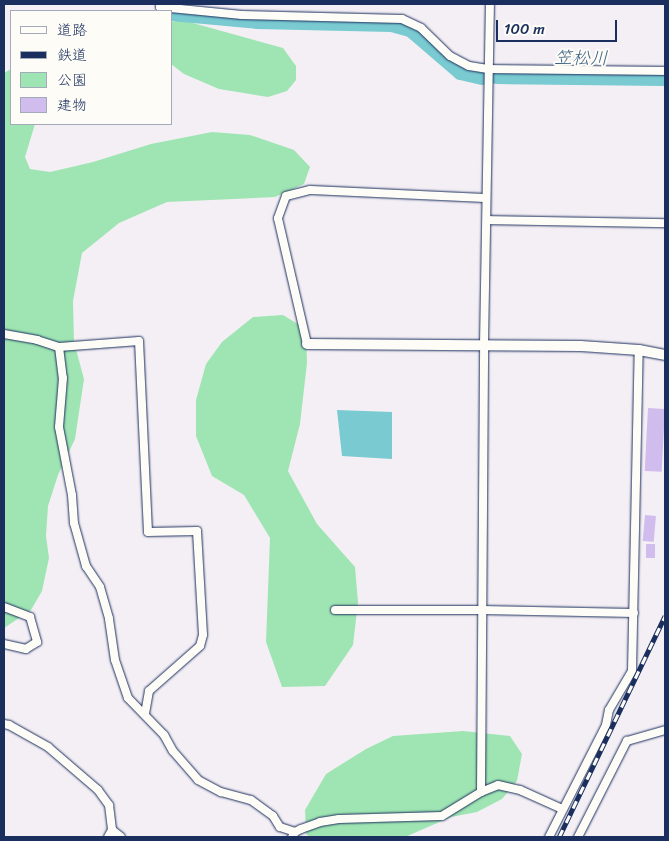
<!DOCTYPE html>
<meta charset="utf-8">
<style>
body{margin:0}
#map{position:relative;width:669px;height:841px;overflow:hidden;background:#f4eff5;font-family:Sriracha,"Klee One",sans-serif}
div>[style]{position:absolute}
.green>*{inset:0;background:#9fe5b3}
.water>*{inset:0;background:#79cad1}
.river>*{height:15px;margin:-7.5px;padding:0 7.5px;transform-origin:7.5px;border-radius:7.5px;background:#79cad1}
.building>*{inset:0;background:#d0bced;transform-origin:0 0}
.roads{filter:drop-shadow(0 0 1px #1b2f5e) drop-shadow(0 0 1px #1b2f5e)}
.street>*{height:8px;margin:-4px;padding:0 4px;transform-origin:4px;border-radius:4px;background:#fdfcf7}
.secondary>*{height:10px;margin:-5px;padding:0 5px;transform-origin:5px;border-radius:5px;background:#fdfcf7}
.rail>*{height:4.5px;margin-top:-2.25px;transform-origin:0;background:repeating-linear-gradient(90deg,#fdfcf7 0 8px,#1b2f5e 0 16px);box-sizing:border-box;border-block:1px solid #1b2f5e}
span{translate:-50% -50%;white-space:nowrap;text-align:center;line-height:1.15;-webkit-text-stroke:4px #fdfcf7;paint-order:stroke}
.water-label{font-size:18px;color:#375e80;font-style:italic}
.frame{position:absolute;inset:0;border:5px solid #1b2f5e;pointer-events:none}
.legend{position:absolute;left:10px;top:10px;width:162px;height:115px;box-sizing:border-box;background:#fdfcf7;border:1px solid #a3aaba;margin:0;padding:6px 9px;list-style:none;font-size:15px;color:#1b2f5e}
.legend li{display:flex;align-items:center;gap:10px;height:25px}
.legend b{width:25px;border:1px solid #a3aaba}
.scale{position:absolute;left:496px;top:20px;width:121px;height:22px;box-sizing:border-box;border:2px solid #1b2f5e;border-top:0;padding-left:6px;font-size:15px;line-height:18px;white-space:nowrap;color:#1b2f5e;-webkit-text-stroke:4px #fdfcf7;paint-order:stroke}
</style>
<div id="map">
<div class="green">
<div style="clip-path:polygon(182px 20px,283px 48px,296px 66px,296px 80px,287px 91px,268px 97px,219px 89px,184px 74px,171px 64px,171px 22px)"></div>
<div style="clip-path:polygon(11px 69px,11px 124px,35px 124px,25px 157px,30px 169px,50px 172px,93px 162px,151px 144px,212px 132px,250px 135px,294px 150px,310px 167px,304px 184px,275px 197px,167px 202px,119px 223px,82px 253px,73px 301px,74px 342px,84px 379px,75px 439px,58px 475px,48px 506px,46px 536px,49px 558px,42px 591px,31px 610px,4px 628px,4px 73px)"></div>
<div style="clip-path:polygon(283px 315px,306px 329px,307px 363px,300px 424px,288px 471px,317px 524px,355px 567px,358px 602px,353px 645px,325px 686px,282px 687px,266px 642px,270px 538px,244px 495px,212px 476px,196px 436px,196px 400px,206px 364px,222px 342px,253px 317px)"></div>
<div style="clip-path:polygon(463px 731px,510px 736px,522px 754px,517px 781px,502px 799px,477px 812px,451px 817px,405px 837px,310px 837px,306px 834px,305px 810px,326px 774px,366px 749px,393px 736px)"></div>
</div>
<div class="water">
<div style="clip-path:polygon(337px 410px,392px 412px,392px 459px,342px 456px)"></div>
</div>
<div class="river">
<div style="left:171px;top:13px;width:86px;rotate:5.3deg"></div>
<div style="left:257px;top:21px;width:134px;rotate:1.3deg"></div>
<div style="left:391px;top:24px;width:20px;rotate:15deg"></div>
<div style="left:410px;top:29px;width:66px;rotate:40.7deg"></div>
<div style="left:460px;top:72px;width:22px;rotate:13deg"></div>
<div style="left:496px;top:76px;width:169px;rotate:0.7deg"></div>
</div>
<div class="building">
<div style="left:648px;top:408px;width:17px;height:63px;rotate:3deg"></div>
<div style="left:645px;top:515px;width:11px;height:26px;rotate:5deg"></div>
<div style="left:646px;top:544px;width:9px;height:14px"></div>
</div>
<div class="roads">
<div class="street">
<div style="left:161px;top:4px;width:3px;rotate:108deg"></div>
<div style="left:160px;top:7px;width:82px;rotate:5.6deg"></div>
<div style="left:242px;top:15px;width:160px;rotate:1.4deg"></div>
<div style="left:402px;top:19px;width:21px;rotate:25deg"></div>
<div style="left:421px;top:28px;width:40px;rotate:44deg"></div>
<div style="left:450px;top:56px;width:21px;rotate:28deg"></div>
<div style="left:469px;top:66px;width:19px;rotate:9deg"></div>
<div style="left:488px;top:69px;width:177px;rotate:0.6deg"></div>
<div style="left:487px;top:220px;width:178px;rotate:1deg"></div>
<div style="left:4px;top:334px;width:34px;rotate:10deg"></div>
<div style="left:37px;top:340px;width:23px;rotate:18deg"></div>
<div style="left:59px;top:347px;width:80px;rotate:-4.3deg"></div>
<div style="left:139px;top:341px;width:191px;rotate:87.3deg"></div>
<div style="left:148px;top:532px;width:49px;rotate:-1.2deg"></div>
<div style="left:197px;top:531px;width:104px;rotate:86.7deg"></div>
<div style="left:203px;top:635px;width:11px;rotate:105deg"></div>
<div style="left:200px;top:646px;width:68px;rotate:138.6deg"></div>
<div style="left:149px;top:691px;width:23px;rotate:100deg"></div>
<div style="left:307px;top:344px;width:129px;rotate:-103deg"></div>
<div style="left:278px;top:218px;width:23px;rotate:-70deg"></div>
<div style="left:286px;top:196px;width:25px;rotate:-14deg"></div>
<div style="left:310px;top:190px;width:176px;rotate:2.6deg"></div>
<div style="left:59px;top:347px;width:31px;rotate:83deg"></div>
<div style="left:63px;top:378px;width:49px;rotate:94.7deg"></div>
<div style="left:59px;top:427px;width:69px;rotate:79.2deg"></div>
<div style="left:72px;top:495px;width:28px;rotate:86deg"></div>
<div style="left:74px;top:523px;width:45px;rotate:74.4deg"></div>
<div style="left:86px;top:566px;width:25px;rotate:56deg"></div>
<div style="left:100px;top:587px;width:33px;rotate:74deg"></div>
<div style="left:109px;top:619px;width:41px;rotate:81.7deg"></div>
<div style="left:115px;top:660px;width:40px;rotate:71.1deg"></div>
<div style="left:128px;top:698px;width:52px;rotate:45.8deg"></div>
<div style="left:164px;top:735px;width:18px;rotate:61deg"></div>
<div style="left:173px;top:751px;width:38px;rotate:49deg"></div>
<div style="left:198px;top:780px;width:26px;rotate:28deg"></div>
<div style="left:221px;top:792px;width:31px;rotate:15deg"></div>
<div style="left:251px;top:800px;width:27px;rotate:36deg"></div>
<div style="left:273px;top:816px;width:13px;rotate:58deg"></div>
<div style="left:280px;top:827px;width:16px;rotate:18deg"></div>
<div style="left:4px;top:607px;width:28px;rotate:21deg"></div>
<div style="left:30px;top:617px;width:26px;rotate:74deg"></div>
<div style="left:37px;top:642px;width:13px;rotate:148deg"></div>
<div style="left:26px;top:649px;width:23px;rotate:-167deg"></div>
<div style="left:335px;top:610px;width:147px"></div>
<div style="left:482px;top:610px;width:152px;rotate:1.1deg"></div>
<div style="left:4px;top:724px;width:5px;rotate:11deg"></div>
<div style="left:9px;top:725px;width:45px;rotate:29.4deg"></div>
<div style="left:48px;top:747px;width:66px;rotate:40.7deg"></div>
<div style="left:98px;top:790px;width:19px;rotate:54deg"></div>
<div style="left:109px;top:805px;width:25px;rotate:83deg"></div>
<div style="left:112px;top:830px;width:8px;rotate:120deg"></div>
<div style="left:481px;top:792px;width:448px;rotate:-89.6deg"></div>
<div style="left:484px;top:344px;width:340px;rotate:-89deg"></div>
<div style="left:112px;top:830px;width:11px;rotate:38deg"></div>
<div style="left:292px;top:837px;width:6px;rotate:-59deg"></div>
<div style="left:295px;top:832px;width:7px;rotate:-27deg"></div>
<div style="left:301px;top:829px;width:20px;rotate:-20deg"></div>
<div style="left:320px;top:822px;width:19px;rotate:-9deg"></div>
<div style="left:339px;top:819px;width:103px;rotate:-1.7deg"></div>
<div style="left:442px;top:816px;width:46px;rotate:-31.6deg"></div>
<div style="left:481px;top:792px;width:18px;rotate:-22deg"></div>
<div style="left:498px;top:785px;width:23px;rotate:13deg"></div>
<div style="left:520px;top:790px;width:46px;rotate:24.3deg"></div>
<div style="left:549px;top:837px;width:126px;rotate:-63deg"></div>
<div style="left:606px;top:725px;width:15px;rotate:-79deg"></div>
<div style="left:609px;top:710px;width:45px;rotate:-59.5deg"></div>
<div style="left:632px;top:671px;width:321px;rotate:-88.8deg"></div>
<div style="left:578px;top:837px;width:108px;rotate:-63deg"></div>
<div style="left:627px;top:741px;width:40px;rotate:-16deg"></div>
</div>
<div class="secondary">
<div style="left:307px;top:344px;width:274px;rotate:0.4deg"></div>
<div style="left:581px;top:346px;width:58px;rotate:3.9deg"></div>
<div style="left:639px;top:350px;width:26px;rotate:11deg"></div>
</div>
</div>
<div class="rail">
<div style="left:559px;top:837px;width:245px;rotate:-64.4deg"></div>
</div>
<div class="water-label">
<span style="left:581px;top:58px;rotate:1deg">笠松川</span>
</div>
<div class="frame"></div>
<ul class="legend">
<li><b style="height:6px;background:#fdfcf7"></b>道路</li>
<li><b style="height:6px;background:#1b2f5e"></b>鉄道</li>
<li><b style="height:14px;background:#9fe5b3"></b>公園</li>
<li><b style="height:14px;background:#d0bced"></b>建物</li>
</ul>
<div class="scale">100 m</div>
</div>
